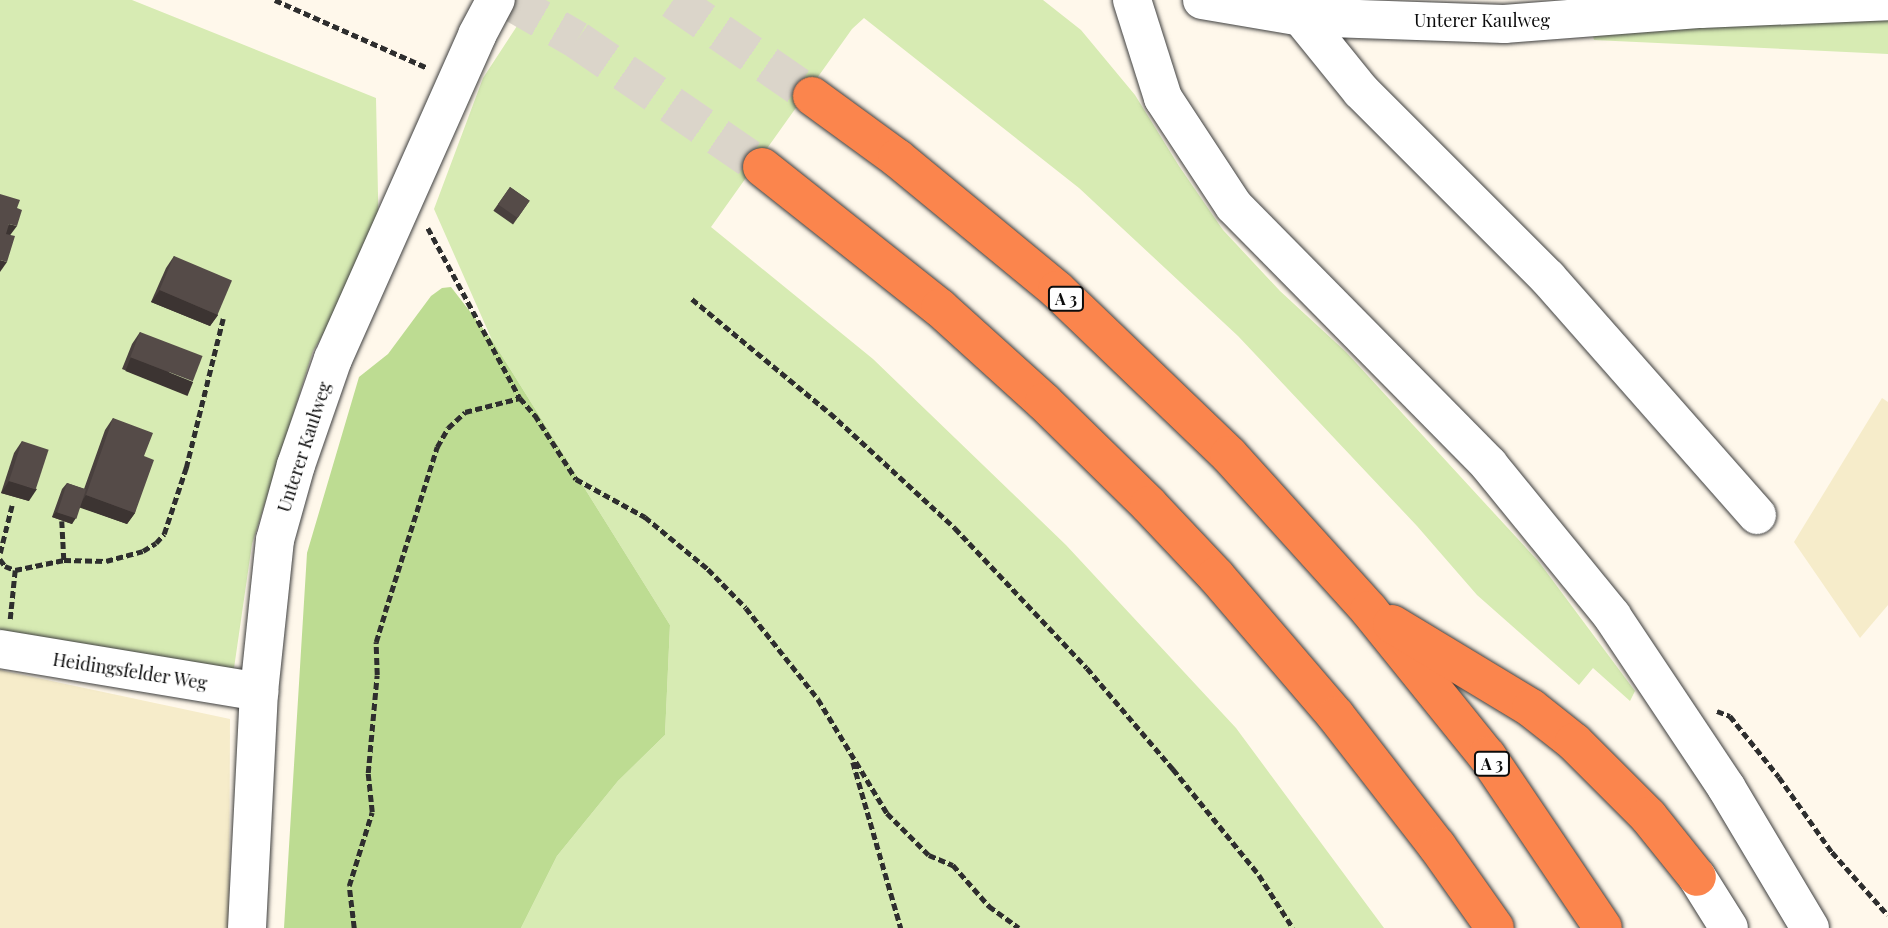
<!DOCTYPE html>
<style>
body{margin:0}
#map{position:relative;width:1888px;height:928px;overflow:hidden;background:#fff8eb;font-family:"Playfair Display",serif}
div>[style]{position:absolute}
.farmland>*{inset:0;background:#f6ecca}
.green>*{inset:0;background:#d7ebb3}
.forest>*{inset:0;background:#bddc92}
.highway-tunnel>*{height:38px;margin-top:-19px;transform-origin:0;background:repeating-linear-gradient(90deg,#dbd5ca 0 38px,transparent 0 57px)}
.path>*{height:4.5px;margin-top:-2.25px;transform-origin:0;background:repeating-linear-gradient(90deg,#2e2e2e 0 7px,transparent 0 10.5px)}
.roads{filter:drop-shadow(0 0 2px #3f3f3f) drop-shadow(0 0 2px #3f3f3f)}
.minor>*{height:38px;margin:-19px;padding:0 19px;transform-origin:19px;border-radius:19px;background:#fff}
.highway>*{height:38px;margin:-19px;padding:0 19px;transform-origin:19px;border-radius:19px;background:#fb854d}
.wall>*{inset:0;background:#49403e;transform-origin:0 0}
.shaded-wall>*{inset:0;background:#3c3432;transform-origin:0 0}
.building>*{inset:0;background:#554b48;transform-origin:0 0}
span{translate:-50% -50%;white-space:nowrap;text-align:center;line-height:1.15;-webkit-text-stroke:7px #fff;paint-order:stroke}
.shield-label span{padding:2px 5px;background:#fff;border:2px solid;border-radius:5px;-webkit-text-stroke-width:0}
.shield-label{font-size:16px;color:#0c0c0c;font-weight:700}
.street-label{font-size:18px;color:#0c0c0c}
</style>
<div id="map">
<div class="farmland">
<div style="clip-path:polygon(1882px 398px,1888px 402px,1888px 605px,1860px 638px,1794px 542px)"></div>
<div style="clip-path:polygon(0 670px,230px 719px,229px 928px,0 928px)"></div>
</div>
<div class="green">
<div style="clip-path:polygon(0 0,132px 0,376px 98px,379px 243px,313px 351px,252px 544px,232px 682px,0 635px)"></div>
<div style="clip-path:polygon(534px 0,1043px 0,1081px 30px,1135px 95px,1179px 166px,1223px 230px,1280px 291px,1346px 352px,1539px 562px,1635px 691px,1630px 701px,1593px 668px,1579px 685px,1477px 595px,1417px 526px,1238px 336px,1079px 188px,864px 18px,852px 29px,711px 227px,873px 359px,1066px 545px,1236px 728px,1384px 928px,521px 928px,557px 856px,618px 781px,665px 735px,670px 625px,492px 340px,434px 209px,483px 78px)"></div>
<div style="clip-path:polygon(1583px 0,1888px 0,1888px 54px,1594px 40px)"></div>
</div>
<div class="forest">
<div style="clip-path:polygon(451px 287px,492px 340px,670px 625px,665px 735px,618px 781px,557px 856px,521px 928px,284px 928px,307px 553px,359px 377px,388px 354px,431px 296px,442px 288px)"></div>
</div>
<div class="highway-tunnel">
<div style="left:508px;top:0;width:80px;rotate:30.1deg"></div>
<div style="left:577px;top:40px;width:224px;rotate:34.5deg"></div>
<div style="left:673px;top:0;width:169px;rotate:34.6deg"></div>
</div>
<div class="path">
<div style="left:275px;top:0;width:167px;rotate:24deg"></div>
<div style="left:428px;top:228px;width:193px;rotate:61.6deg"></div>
<div style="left:520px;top:398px;width:23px;rotate:49deg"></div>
<div style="left:535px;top:415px;width:76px;rotate:57.4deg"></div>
<div style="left:576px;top:479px;width:79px;rotate:28.8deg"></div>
<div style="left:645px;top:517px;width:82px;rotate:39.5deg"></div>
<div style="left:708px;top:569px;width:54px;rotate:45.7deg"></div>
<div style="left:746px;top:608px;width:116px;rotate:51.6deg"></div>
<div style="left:818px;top:699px;width:133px;rotate:58.8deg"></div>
<div style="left:887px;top:813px;width:59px;rotate:45deg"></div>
<div style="left:929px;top:855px;width:26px;rotate:23deg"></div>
<div style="left:953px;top:865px;width:55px;rotate:48.7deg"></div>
<div style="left:989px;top:906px;width:37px;rotate:36deg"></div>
<div style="left:692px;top:299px;width:179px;rotate:39.6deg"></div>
<div style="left:830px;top:413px;width:170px;rotate:42.6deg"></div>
<div style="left:955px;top:528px;width:192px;rotate:46.7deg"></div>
<div style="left:1087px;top:668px;width:133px;rotate:49.6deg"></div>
<div style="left:1173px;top:769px;width:136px;rotate:50.9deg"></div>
<div style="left:1259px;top:875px;width:63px;rotate:57.3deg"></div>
<div style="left:62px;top:521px;width:39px;rotate:87deg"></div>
<div style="left:0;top:553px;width:49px;rotate:-76deg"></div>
<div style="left:0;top:559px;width:9px;rotate:54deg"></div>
<div style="left:5px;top:566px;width:11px;rotate:22deg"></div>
<div style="left:10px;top:619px;width:49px;rotate:-84.2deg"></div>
<div style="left:15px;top:570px;width:50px;rotate:-11.5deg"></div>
<div style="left:64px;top:560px;width:42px;rotate:1.4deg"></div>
<div style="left:106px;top:561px;width:38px;rotate:-15deg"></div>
<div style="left:143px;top:551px;width:15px;rotate:-32deg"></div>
<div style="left:156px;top:543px;width:12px;rotate:-48deg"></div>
<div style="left:164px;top:534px;width:70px;rotate:-71.6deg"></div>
<div style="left:186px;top:468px;width:154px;rotate:-76.1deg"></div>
<div style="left:1717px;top:711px;width:14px;rotate:21deg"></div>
<div style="left:1730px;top:716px;width:78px;rotate:51.2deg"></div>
<div style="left:1779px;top:777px;width:92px;rotate:54.8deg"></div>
<div style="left:1832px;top:852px;width:84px;rotate:48.4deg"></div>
<div style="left:853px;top:762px;width:173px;rotate:73.9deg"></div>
<div style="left:354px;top:928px;width:42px;rotate:-96.8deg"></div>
<div style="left:349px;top:886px;width:77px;rotate:-72.7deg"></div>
<div style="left:372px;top:812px;width:39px;rotate:-96deg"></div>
<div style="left:368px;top:773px;width:98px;rotate:-84.8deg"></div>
<div style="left:377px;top:675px;width:33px;rotate:-92deg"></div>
<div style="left:376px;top:642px;width:31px;rotate:-73deg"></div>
<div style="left:385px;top:612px;width:173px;rotate:-72.5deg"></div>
<div style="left:437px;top:447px;width:22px;rotate:-60deg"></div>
<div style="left:448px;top:428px;width:23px;rotate:-43deg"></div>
<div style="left:465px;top:412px;width:57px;rotate:-14.3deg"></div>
</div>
<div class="roads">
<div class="minor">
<div style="left:1132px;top:0;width:103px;rotate:72.4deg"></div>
<div style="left:1163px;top:98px;width:129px;rotate:56.7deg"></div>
<div style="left:1234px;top:206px;width:363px;rotate:45.4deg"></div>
<div style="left:1489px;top:465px;width:195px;rotate:50.8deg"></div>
<div style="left:1612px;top:616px;width:206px;rotate:56.3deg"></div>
<div style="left:1726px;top:787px;width:164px;rotate:59.2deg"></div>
<div style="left:1202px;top:0;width:100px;rotate:9.7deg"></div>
<div style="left:1301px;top:17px;width:203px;rotate:2deg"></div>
<div style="left:1504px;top:24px;width:198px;rotate:-4.4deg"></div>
<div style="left:1701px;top:9px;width:187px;rotate:-2.4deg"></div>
<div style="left:1295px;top:0;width:18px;rotate:71deg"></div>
<div style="left:1301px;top:17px;width:95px;rotate:51deg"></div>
<div style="left:1361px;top:91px;width:264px;rotate:45deg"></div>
<div style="left:1548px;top:278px;width:316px;rotate:48.6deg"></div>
<div style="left:0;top:649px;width:263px;rotate:9.4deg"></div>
<div style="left:1697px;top:877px;width:60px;rotate:57.9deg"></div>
<div style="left:247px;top:928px;width:236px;rotate:-87.1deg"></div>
<div style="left:259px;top:692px;width:153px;rotate:-84deg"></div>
<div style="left:275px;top:540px;width:78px;rotate:-74.4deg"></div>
<div style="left:296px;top:465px;width:112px;rotate:-70.8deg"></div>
<div style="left:333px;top:359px;width:355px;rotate:-66deg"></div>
<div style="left:477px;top:35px;width:40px;rotate:-62deg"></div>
</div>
<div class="highway">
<div style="left:812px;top:96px;width:105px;rotate:36.1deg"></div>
<div style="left:897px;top:158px;width:207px;rotate:39.5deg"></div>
<div style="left:1057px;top:290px;width:238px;rotate:43.8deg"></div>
<div style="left:1229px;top:455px;width:209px;rotate:47.9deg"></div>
<div style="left:1369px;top:610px;width:188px;rotate:51.1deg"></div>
<div style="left:1487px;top:756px;width:207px;rotate:56deg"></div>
<div style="left:762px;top:167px;width:227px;rotate:38.4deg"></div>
<div style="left:940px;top:308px;width:140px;rotate:42.1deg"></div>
<div style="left:1044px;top:402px;width:147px;rotate:44.4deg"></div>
<div style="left:1149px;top:505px;width:98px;rotate:46.7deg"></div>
<div style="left:1216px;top:576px;width:184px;rotate:49.4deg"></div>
<div style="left:1336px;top:716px;width:165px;rotate:52.2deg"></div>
<div style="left:1437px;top:846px;width:100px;rotate:54.7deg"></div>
<div style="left:1392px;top:624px;width:162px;rotate:31.1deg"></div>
<div style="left:1531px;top:708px;width:55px;rotate:38.3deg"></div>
<div style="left:1574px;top:742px;width:105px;rotate:45deg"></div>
<div style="left:1648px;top:816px;width:78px;rotate:51.2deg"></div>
</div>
</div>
<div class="wall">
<div style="left:510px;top:187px;width:24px;height:29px;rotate:35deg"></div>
<div style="clip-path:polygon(174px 256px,218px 315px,210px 326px,151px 302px,166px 268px)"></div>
<div style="clip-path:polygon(140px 332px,185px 394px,122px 369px,132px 344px)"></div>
<div style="clip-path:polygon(113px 418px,144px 456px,135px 513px,127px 524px,80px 507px,72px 524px,52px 517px,62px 489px,67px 483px,84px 489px,105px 430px)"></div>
<div style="clip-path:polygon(22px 441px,29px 501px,1px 493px,14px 453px)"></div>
</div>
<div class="shaded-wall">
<div style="clip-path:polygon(9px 224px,17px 226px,8px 238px,1px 235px)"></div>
<div style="clip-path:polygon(0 260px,7px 262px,0 272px)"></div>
<div style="clip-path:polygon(160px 290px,218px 315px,210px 326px,151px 302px)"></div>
<div style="left:131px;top:357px;width:67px;height:15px;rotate:22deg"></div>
<div style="clip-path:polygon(9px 481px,37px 489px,29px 501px,1px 493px)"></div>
<div style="clip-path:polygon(86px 495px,135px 513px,127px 524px,78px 507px)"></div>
<div style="clip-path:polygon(56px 512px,76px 518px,72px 524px,52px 517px)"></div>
</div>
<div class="building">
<div style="left:510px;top:187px;width:24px;height:21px;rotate:35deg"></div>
<div style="clip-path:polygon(0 194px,20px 200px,17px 208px,22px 210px,17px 226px,9px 224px,6px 234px,15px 236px,7px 262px,0 260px)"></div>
<div style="left:174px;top:256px;width:63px;height:37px;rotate:23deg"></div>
<div style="left:140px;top:332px;width:67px;height:27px;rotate:21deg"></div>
<div style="clip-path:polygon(113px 418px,153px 433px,144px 456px,154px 460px,135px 513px,86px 495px)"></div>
<div style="left:22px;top:441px;width:28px;height:42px;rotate:18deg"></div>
<div style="left:67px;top:483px;width:20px;height:31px;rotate:18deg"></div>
</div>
<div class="shield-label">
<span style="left:1066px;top:299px">A 3</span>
<span style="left:1492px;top:764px">A 3</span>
</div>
<div class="street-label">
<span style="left:1482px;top:20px">Unterer Kaulweg</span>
<span style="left:304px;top:447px;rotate:-72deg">Unterer Kaulweg</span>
<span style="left:130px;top:671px;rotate:9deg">Heidingsfelder Weg</span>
</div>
</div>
